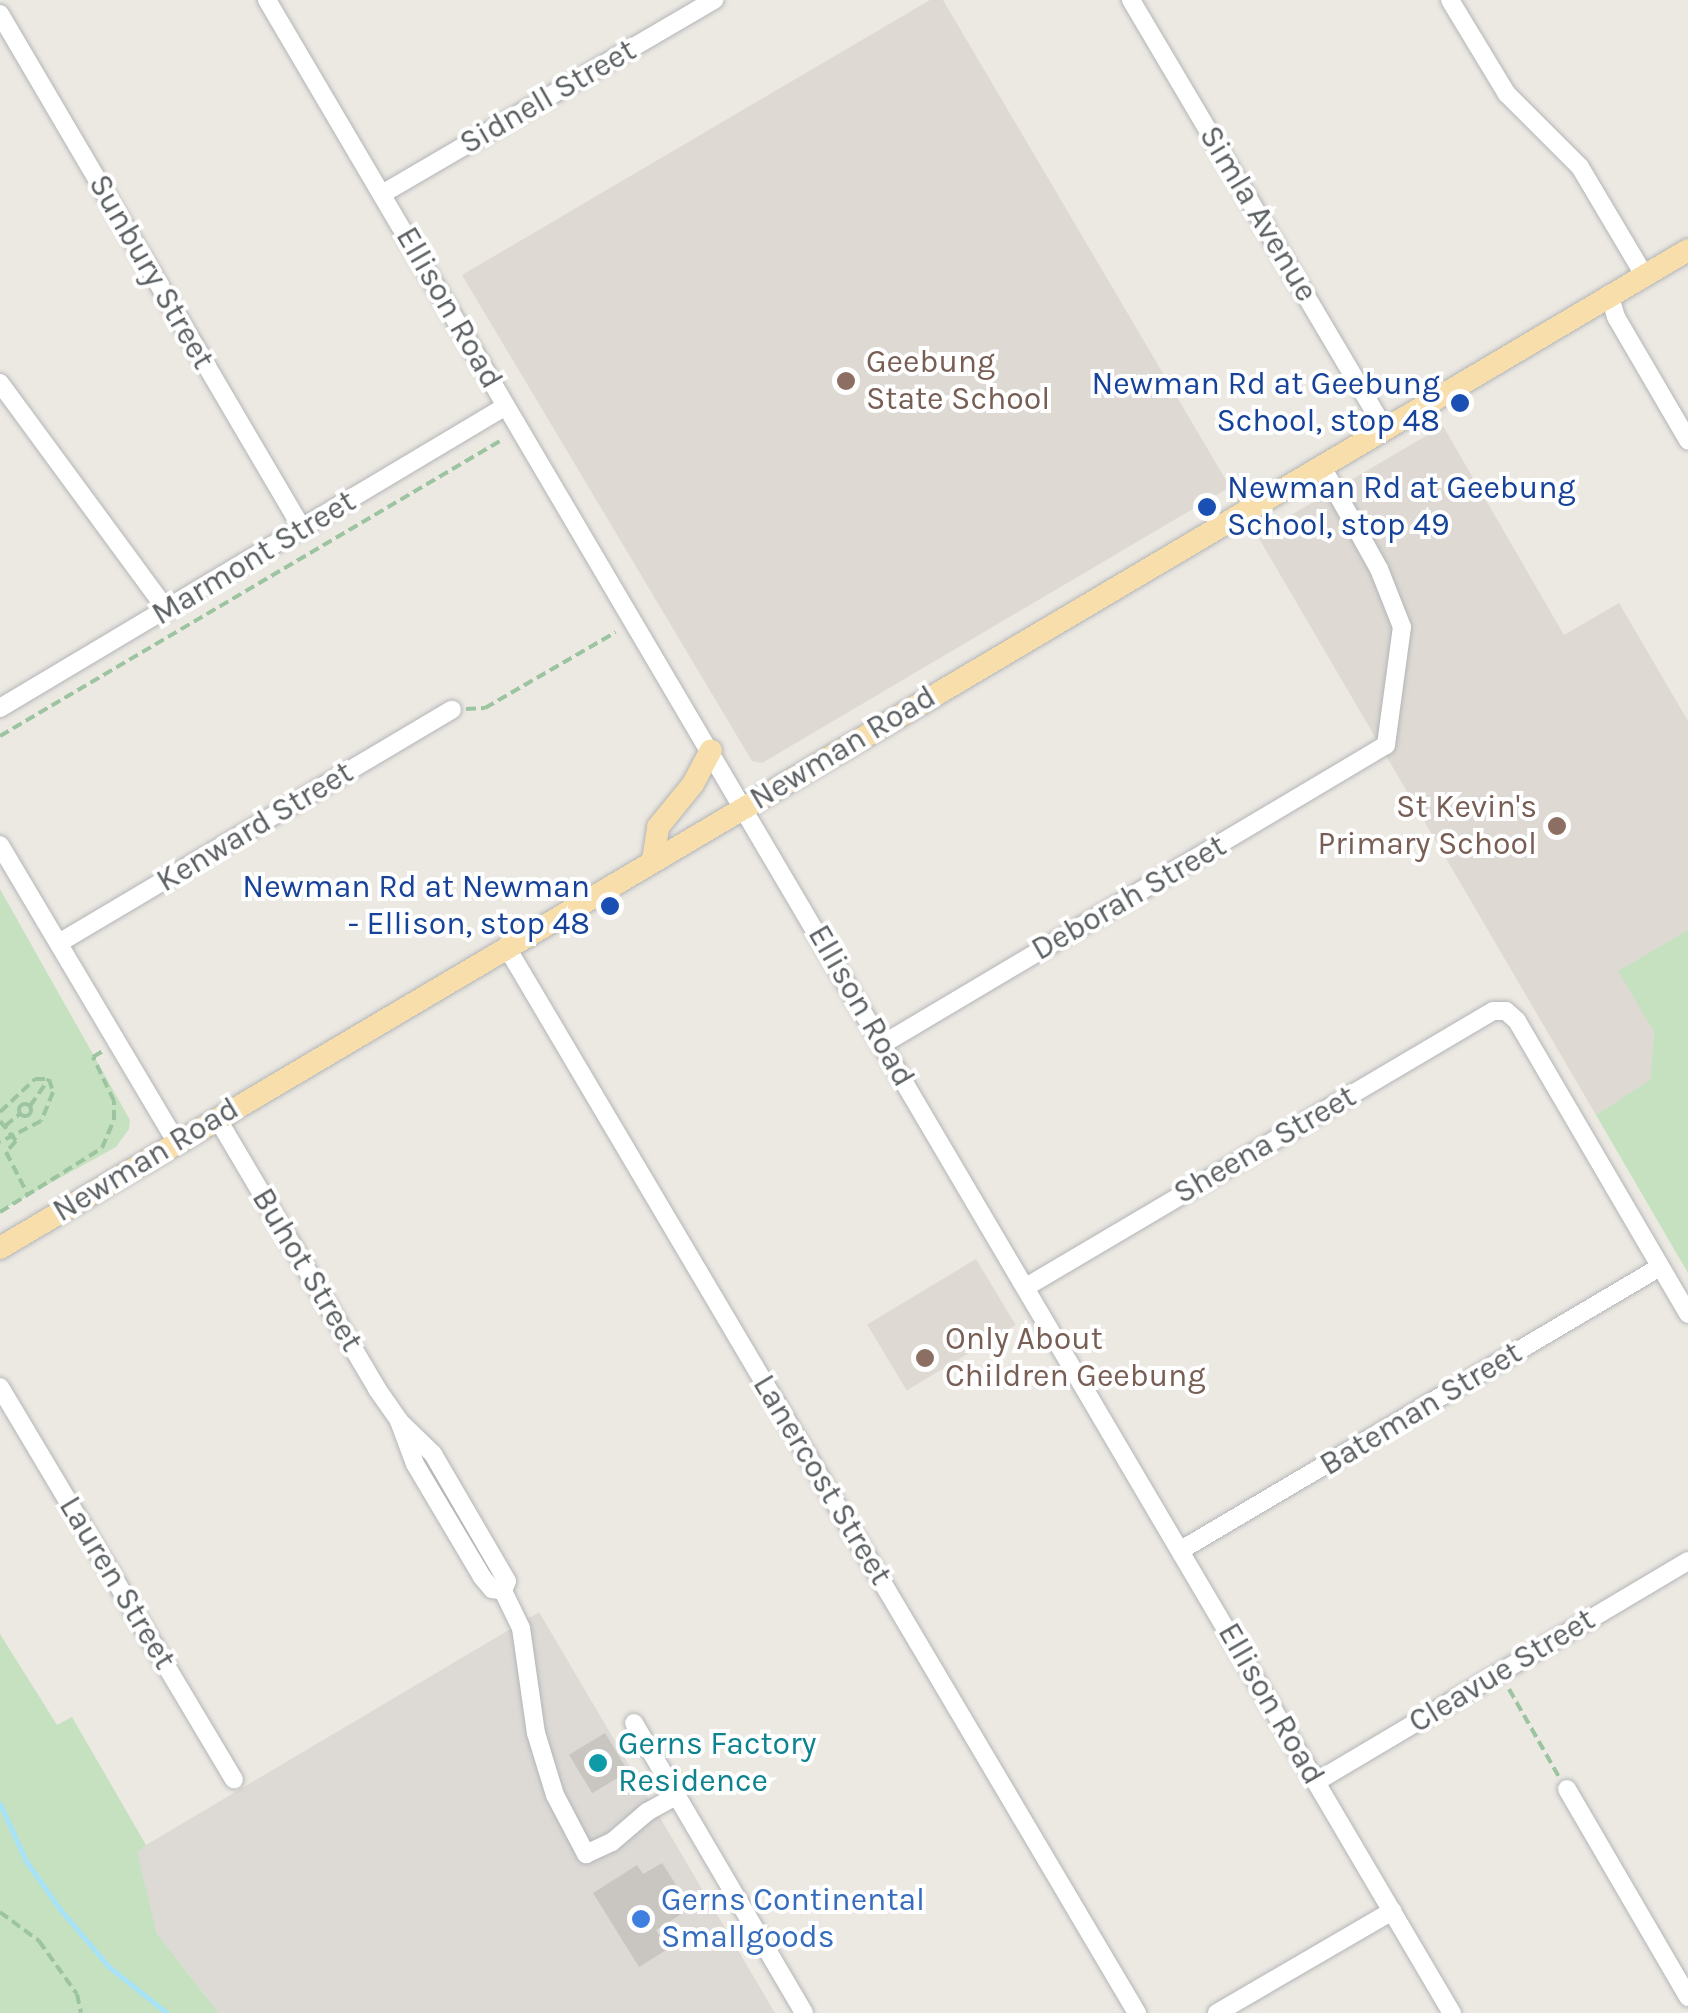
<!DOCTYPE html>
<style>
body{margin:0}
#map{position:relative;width:1688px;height:2013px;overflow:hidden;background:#ece8e2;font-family:Karla,sans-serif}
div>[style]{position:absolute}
.industrial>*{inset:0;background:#dddad6}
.education>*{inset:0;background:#ded9d3;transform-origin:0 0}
.green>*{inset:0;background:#c6e1c0}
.stream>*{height:5px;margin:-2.5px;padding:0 2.5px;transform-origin:2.5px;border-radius:2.5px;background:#a7e2f7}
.building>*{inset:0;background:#c9c5c0;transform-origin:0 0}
.path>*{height:4px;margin-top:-2px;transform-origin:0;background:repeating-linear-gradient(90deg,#9cc4a0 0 10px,transparent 0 15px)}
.path>.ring{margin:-2px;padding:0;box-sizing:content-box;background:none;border:4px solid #9cc4a0;border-radius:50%}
.roads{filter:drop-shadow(0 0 2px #b2b5b8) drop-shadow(0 0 2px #b2b5b8)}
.minor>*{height:18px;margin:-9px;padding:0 9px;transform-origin:9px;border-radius:9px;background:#fff}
.major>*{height:22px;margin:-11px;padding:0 11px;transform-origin:11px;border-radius:11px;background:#f7deab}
.dots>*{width:28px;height:28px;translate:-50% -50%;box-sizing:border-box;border:5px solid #fff;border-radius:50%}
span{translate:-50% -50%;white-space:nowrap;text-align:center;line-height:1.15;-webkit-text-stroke:8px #fff;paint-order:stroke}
.street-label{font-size:32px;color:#5a5f61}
.education-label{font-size:32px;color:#785e54}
.left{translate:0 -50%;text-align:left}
.right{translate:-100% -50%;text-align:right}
.transit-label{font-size:32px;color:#164399}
.culture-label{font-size:32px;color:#0d838f}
.shop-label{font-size:32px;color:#366cbe}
</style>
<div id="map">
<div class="industrial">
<div style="clip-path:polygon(539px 1612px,775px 2013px,219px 2013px,157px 1934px,136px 1851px)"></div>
</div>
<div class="education">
<div style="clip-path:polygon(930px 0,943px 0,1230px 487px,762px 763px,752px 761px,462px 275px)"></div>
<div style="clip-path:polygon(1443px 426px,1564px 635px,1619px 603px,1688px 721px,1688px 930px,1619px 971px,1654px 1032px,1650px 1081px,1596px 1115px,1257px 535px)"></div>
<div style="left:976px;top:1259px;width:77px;height:127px;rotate:59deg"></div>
</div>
<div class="green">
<div style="clip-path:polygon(0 889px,130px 1120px,129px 1129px,116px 1147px,0 1211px)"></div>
<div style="clip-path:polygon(1688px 930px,1688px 1273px,1596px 1115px,1650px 1080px,1654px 1032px,1618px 971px)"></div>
<div style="clip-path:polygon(0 1634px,57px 1725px,72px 1717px,146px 1845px,137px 1852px,157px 1934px,219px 2013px,0 2013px)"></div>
</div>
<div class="stream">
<div style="left:0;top:1804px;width:63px;rotate:65.5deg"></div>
<div style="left:26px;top:1861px;width:57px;rotate:54.9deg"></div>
<div style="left:59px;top:1908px;width:77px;rotate:49.7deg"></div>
<div style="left:109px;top:1967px;width:74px;rotate:38.4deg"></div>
</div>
<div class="building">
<div style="left:605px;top:1733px;width:45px;height:42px;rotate:59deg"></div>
<div style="clip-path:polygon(662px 1863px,691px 1908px,656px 1930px,668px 1949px,639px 1967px,593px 1893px,637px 1865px,643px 1874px)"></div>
</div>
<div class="path">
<div style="left:466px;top:709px;width:19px;rotate:-3deg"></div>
<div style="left:485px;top:708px;width:151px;rotate:-30.1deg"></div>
<div style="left:0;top:736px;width:581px;rotate:-30.54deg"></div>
<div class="ring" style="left:19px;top:1104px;width:8px;height:8px"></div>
<div style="left:30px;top:1106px;width:33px;rotate:-55deg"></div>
<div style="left:0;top:1112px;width:48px;rotate:-43.3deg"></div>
<div style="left:35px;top:1079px;width:14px"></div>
<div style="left:49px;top:1079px;width:14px;rotate:73deg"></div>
<div style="left:53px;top:1092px;width:31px;rotate:112deg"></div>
<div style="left:41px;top:1121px;width:46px;rotate:152.9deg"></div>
<div style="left:0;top:1121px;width:26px;rotate:51deg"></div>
<div style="left:16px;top:1141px;width:15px;rotate:132deg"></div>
<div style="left:6px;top:1152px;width:48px;rotate:62.9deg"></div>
<div style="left:5px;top:1126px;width:19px;rotate:-39deg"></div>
<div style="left:0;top:1212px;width:120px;rotate:-32.1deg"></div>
<div style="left:102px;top:1148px;width:30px;rotate:-67deg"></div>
<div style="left:114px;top:1120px;width:19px;rotate:-90deg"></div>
<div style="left:114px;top:1101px;width:49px;rotate:-115.5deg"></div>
<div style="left:93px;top:1057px;width:12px;rotate:-31deg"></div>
<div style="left:1509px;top:1689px;width:101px;rotate:60.4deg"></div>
<div style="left:0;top:1912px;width:49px;rotate:36.6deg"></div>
<div style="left:39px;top:1941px;width:65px;rotate:54.4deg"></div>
<div style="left:77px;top:1994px;width:19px;rotate:78deg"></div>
</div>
<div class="roads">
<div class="minor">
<div style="left:267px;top:0;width:2336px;rotate:59.52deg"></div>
<div style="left:1131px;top:0;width:497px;rotate:59.4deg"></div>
<div style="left:1450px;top:0;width:110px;rotate:58.8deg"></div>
<div style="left:1507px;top:94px;width:103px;rotate:45deg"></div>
<div style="left:1580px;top:167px;width:126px;rotate:59.3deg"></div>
<div style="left:0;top:14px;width:598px;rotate:59.58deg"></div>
<div style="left:382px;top:194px;width:385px;rotate:-30.3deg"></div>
<div style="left:1609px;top:294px;width:24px;rotate:73deg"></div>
<div style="left:1616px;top:317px;width:143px;rotate:59.7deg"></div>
<div style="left:0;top:383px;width:282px;rotate:53.7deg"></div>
<div style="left:0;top:708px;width:589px;rotate:-30.83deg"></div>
<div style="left:0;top:845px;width:345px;rotate:59.3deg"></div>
<div style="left:59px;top:943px;width:457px;rotate:-30.7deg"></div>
<div style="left:506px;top:946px;width:1240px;rotate:59.4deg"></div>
<div style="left:883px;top:1044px;width:585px;rotate:-30.73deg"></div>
<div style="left:1386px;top:745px;width:119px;rotate:-82.3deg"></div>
<div style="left:1402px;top:627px;width:62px;rotate:-111.6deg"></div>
<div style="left:1379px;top:569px;width:119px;rotate:-119.1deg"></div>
<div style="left:217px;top:1118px;width:315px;rotate:59.4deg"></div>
<div style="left:377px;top:1389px;width:39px;rotate:55deg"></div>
<div style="left:399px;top:1421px;width:47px;rotate:44.1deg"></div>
<div style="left:433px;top:1454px;width:147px;rotate:59.8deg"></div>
<div style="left:507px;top:1581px;width:11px;rotate:112deg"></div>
<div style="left:1026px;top:1287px;width:542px;rotate:-30.58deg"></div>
<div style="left:1493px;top:1011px;width:13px"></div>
<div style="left:1506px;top:1011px;width:15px;rotate:42deg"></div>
<div style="left:1517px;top:1021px;width:339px;rotate:59.7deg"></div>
<div style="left:0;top:1387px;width:457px;rotate:59.2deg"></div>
<div style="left:399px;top:1421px;width:46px;rotate:69.6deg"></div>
<div style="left:415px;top:1464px;width:131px;rotate:59.3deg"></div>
<div style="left:482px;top:1577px;width:16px;rotate:50deg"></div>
<div style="left:492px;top:1589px;width:11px;rotate:10deg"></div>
<div style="left:1181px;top:1550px;width:556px;rotate:-30.58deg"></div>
<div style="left:503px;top:1591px;width:41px;rotate:64.1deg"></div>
<div style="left:521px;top:1628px;width:106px;rotate:81.9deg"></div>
<div style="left:536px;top:1733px;width:65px;rotate:73deg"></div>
<div style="left:555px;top:1795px;width:67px;rotate:62.3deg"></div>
<div style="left:586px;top:1854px;width:29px;rotate:-25deg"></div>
<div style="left:612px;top:1842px;width:46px;rotate:-40.6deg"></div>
<div style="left:647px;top:1812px;width:33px;rotate:-29deg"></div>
<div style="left:634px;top:1723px;width:336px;rotate:59.6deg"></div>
<div style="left:1316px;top:1782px;width:433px;rotate:-30.7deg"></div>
<div style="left:1567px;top:1789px;width:241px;rotate:59.8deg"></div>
<div style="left:1217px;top:2013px;width:203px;rotate:-30.2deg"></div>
</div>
<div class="major">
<div style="left:653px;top:860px;width:33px;rotate:-81deg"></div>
<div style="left:658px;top:827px;width:55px;rotate:-50.9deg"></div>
<div style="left:693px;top:784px;width:38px;rotate:-62deg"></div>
<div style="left:0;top:1248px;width:1961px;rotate:-30.59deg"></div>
</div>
</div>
<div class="dots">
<div style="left:846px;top:381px;background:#8d6e63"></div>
<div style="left:1460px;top:403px;background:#1a4fb4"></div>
<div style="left:1207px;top:507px;background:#1a4fb4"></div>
<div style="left:1557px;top:826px;background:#8d6e63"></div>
<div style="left:610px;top:906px;background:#1a4fb4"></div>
<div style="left:925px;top:1358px;background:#8d6e63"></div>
<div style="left:598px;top:1763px;background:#0f9aa8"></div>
<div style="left:641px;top:1919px;background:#3f7fe0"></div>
</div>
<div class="street-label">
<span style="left:548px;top:97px;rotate:-30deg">Sidnell Street</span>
<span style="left:1258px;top:214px;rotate:59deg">Simla Avenue</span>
<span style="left:151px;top:272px;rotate:60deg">Sunbury Street</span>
<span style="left:449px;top:308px;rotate:60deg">Ellison Road</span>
<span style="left:254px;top:558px;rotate:-31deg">Marmont Street</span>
<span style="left:843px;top:748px;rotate:-31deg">Newman Road</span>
<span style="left:255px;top:827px;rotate:-31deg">Kenward Street</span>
<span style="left:1129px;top:898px;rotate:-30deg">Deborah Street</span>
<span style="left:861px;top:1006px;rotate:60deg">Ellison Road</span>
<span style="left:1265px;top:1145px;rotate:-30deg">Sheena Street</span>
<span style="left:146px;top:1160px;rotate:-31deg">Newman Road</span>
<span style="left:307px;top:1270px;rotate:59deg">Buhot Street</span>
<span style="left:1421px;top:1409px;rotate:-31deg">Bateman Street</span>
<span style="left:822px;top:1480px;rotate:59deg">Lanercost Street</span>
<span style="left:117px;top:1583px;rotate:59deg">Lauren Street</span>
<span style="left:1502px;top:1671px;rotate:-31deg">Cleavue Street</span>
<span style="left:1271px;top:1704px;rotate:60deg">Ellison Road</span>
</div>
<div class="education-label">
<span class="left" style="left:866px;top:381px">Geebung<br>State School</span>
<span class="right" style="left:1537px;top:826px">St Kevin's<br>Primary School</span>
<span class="left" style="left:945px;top:1358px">Only About<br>Children Geebung</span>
</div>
<div class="transit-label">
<span class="right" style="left:1440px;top:403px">Newman Rd at Geebung<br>School, stop 48</span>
<span class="left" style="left:1227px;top:507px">Newman Rd at Geebung<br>School, stop 49</span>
<span class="right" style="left:590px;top:906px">Newman Rd at Newman<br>- Ellison, stop 48</span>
</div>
<div class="culture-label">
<span class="left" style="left:618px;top:1763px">Gerns Factory<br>Residence</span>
</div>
<div class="shop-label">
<span class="left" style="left:661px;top:1919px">Gerns Continental<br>Smallgoods</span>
</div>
</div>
